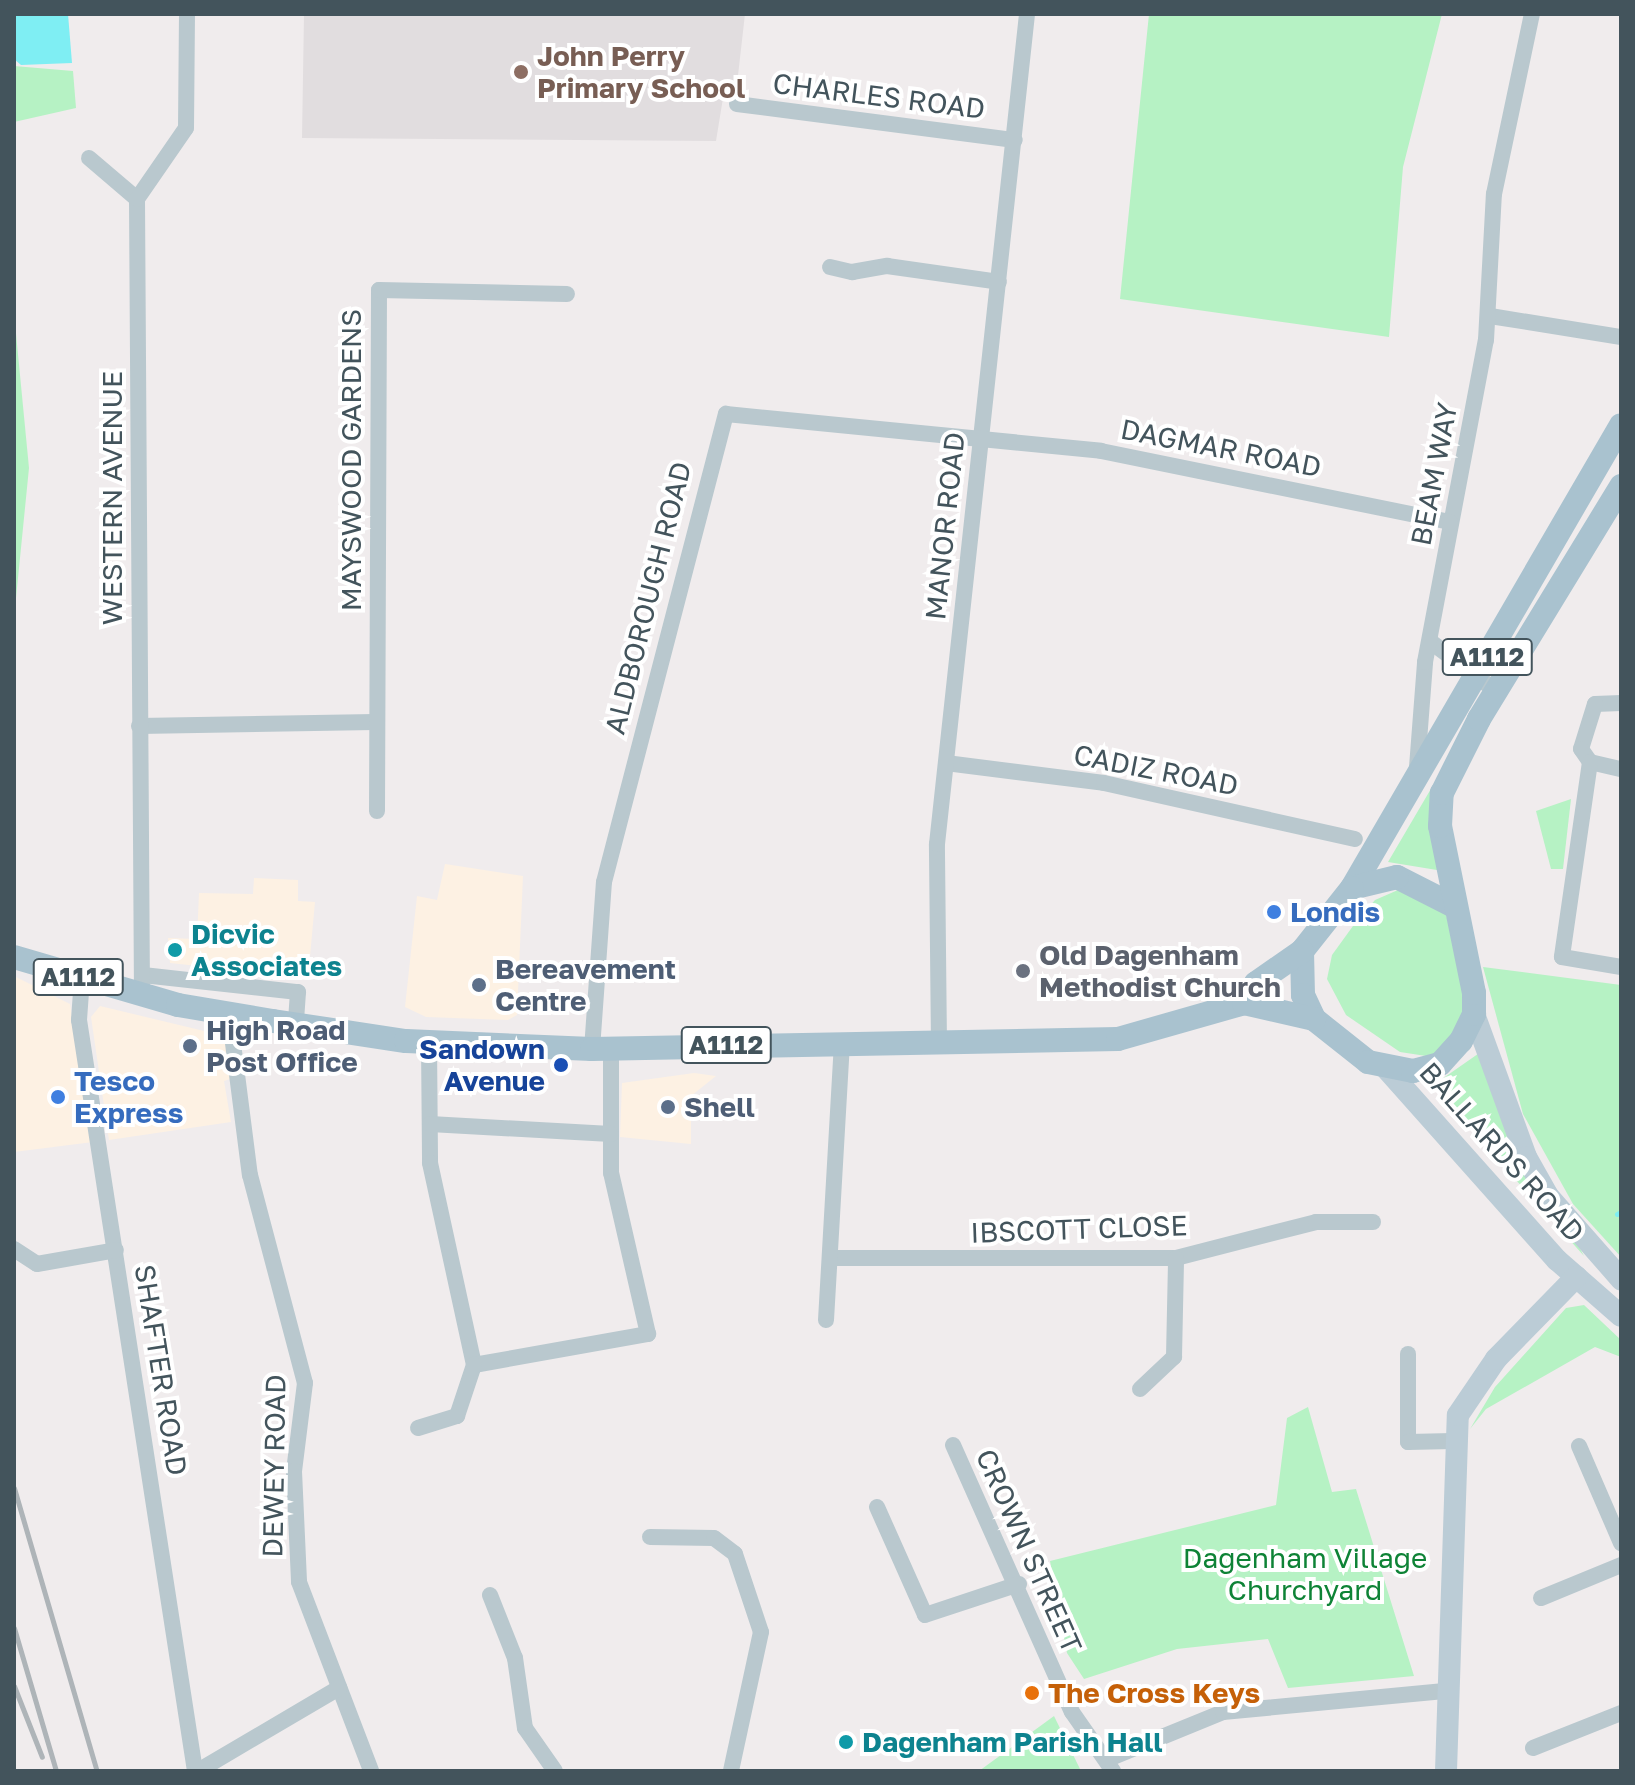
<!DOCTYPE html>
<style>
body{margin:0}
#map{position:relative;width:1635px;height:1785px;overflow:hidden;background:#f0eced;font-family:"Golos Text",sans-serif}
div>[style]{position:absolute}
.commercial>*{inset:0;background:#fdf1e3}
.education>*{inset:0;background:#e1dddf}
.green>*{inset:0;background:#b6f2c4}
.water>*{inset:0;background:#7feef3}
.stream>*{height:5px;margin:-2.5px;padding:0 2.5px;transform-origin:2.5px;border-radius:2.5px;background:#7feef3}
.street>*{height:16px;margin:-8px;padding:0 8px;transform-origin:8px;border-radius:8px;background:#b9c8ce}
.secondary>*{height:22px;margin:-11px;padding:0 11px;transform-origin:11px;border-radius:11px;background:#bbccd6}
.primary>*{height:24px;margin:-12px;padding:0 12px;transform-origin:12px;border-radius:12px;background:#a9c2cf}
.rail>*{height:5px;margin:-2.5px;padding:0 2.5px;transform-origin:2.5px;border-radius:2.5px;background:#aeb4b8}
.dots>*{width:22px;height:22px;translate:-50% -50%;box-sizing:border-box;border:4px solid #fff;border-radius:50%}
span{translate:-50% -50%;white-space:nowrap;text-align:center;line-height:1.15;-webkit-text-stroke:8px #fff;paint-order:stroke}
.shield-label span{padding:2px 6px;background:#fff;border:2px solid;border-radius:6px;-webkit-text-stroke-width:0}
.shield-label{font-size:26px;color:#43545c;font-weight:700}
.education-label{font-size:28px;color:#785e54;font-weight:700}
.left{translate:0 -50%;text-align:left}
.street-label{font-size:28px;color:#43545c}
.shop-label{font-size:28px;color:#366cbe;font-weight:700}
.culture-label{font-size:28px;color:#0d838f;font-weight:700}
.worship-label{font-size:28px;color:#5b616d;font-weight:700}
.service-label{font-size:28px;color:#4e5e75;font-weight:700}
.transit-label{font-size:28px;color:#164399;font-weight:700}
.right{translate:-100% -50%;text-align:right}
.park-label{font-size:28px;color:#0e8336}
.food-label{font-size:28px;color:#c56008;font-weight:700}
.frame{position:absolute;inset:0;border:16px solid #43545c;pointer-events:none}
</style>
<div id="map">
<div class="commercial">
<div style="clip-path:polygon(445px 864px,523px 876px,517px 1015px,508px 1020px,426px 1017px,405px 1007px,417px 896px,437px 900px)"></div>
<div style="clip-path:polygon(254px 878px,298px 880px,298px 901px,315px 902px,308px 978px,170px 963px,168px 938px,197px 939px,199px 893px,253px 894px)"></div>
<div style="clip-path:polygon(14px 976px,70px 1004px,93px 1142px,14px 1152px)"></div>
<div style="clip-path:polygon(100px 1006px,225px 1036px,233px 1078px,224px 1081px,231px 1122px,109px 1140px,91px 1017px)"></div>
<div style="clip-path:polygon(694px 1073px,716px 1076px,691px 1096px,691px 1144px,620px 1137px,622px 1083px)"></div>
</div>
<div class="education">
<div style="clip-path:polygon(304px 14px,745px 14px,736px 93px,724px 92px,716px 141px,302px 138px)"></div>
</div>
<div class="green">
<div style="clip-path:polygon(1149px 14px,1442px 14px,1403px 167px,1389px 337px,1120px 299px)"></div>
<div style="clip-path:polygon(14px 66px,73px 71px,76px 108px,14px 122px)"></div>
<div style="clip-path:polygon(14px 313px,29px 468px,14px 618px)"></div>
<div style="clip-path:polygon(1479px 707px,1445px 781px,1443px 871px,1388px 862px)"></div>
<div style="clip-path:polygon(1571px 799px,1563px 869px,1551px 869px,1536px 811px)"></div>
<div style="clip-path:polygon(1398px 890px,1444px 907px,1472px 1011px,1439px 1053px,1426px 1056px,1400px 1052px,1346px 1015px,1327px 979px,1332px 955px,1353px 926px,1375px 900px)"></div>
<div style="clip-path:polygon(1483px 967px,1621px 985px,1621px 1257px,1573px 1204px,1523px 1114px)"></div>
<div style="clip-path:polygon(1485px 1049px,1507px 1111px,1584px 1256px,1432px 1086px)"></div>
<div style="clip-path:polygon(1584px 1305px,1621px 1340px,1621px 1357px,1595px 1347px,1486px 1409px,1470px 1429px,1495px 1387px,1566px 1308px)"></div>
<div style="clip-path:polygon(1308px 1407px,1332px 1492px,1356px 1489px,1414px 1676px,1288px 1688px,1268px 1639px,1177px 1649px,1084px 1679px,1067px 1653px,1050px 1561px,1276px 1505px,1287px 1418px)"></div>
<div style="clip-path:polygon(1054px 1716px,1081px 1771px,979px 1771px)"></div>
</div>
<div class="water">
<div style="clip-path:polygon(14px 14px,68px 14px,72px 63px,21px 65px,14px 59px)"></div>
</div>
<div class="stream">
<div style="left:1617px;top:1214px;width:4px;rotate:-27deg"></div>
</div>
<div class="street">
<div style="left:737px;top:104px;width:280px;rotate:7.4deg"></div>
<div style="left:89px;top:158px;width:63px;rotate:40.5deg"></div>
<div style="left:830px;top:267px;width:23px;rotate:13deg"></div>
<div style="left:852px;top:272px;width:36px;rotate:-10deg"></div>
<div style="left:887px;top:266px;width:113px;rotate:8.1deg"></div>
<div style="left:1490px;top:316px;width:133px;rotate:9.1deg"></div>
<div style="left:1431px;top:642px;width:81px;rotate:37deg"></div>
<div style="left:1621px;top:703px;width:26px;rotate:178deg"></div>
<div style="left:1595px;top:704px;width:47px;rotate:107.3deg"></div>
<div style="left:1581px;top:749px;width:16px;rotate:55deg"></div>
<div style="left:1590px;top:762px;width:32px;rotate:13deg"></div>
<div style="left:139px;top:726px;width:236px;rotate:-1deg"></div>
<div style="left:1590px;top:762px;width:197px;rotate:98.2deg"></div>
<div style="left:1562px;top:957px;width:60px;rotate:9.6deg"></div>
<div style="left:946px;top:763px;width:159px;rotate:7.2deg"></div>
<div style="left:1104px;top:783px;width:257px;rotate:12.6deg"></div>
<div style="left:1417px;top:767px;width:105px;rotate:-85.6deg"></div>
<div style="left:1425px;top:662px;width:328px;rotate:-79.3deg"></div>
<div style="left:1486px;top:340px;width:146px;rotate:-86.9deg"></div>
<div style="left:1494px;top:194px;width:184px;rotate:-78.1deg"></div>
<div style="left:377px;top:811px;width:521px;rotate:-89.78deg"></div>
<div style="left:379px;top:290px;width:188px;rotate:1.2deg"></div>
<div style="left:143px;top:975px;width:156px;rotate:6.3deg"></div>
<div style="left:298px;top:992px;width:32px;rotate:94deg"></div>
<div style="left:82px;top:978px;width:42px;rotate:94.1deg"></div>
<div style="left:79px;top:1020px;width:760px;rotate:81.22deg"></div>
<div style="left:142px;top:996px;width:797px;rotate:-90.36deg"></div>
<div style="left:137px;top:199px;width:86px;rotate:-55.4deg"></div>
<div style="left:186px;top:128px;width:114px;rotate:-89.5deg"></div>
<div style="left:229px;top:1012px;width:164px;rotate:82.7deg"></div>
<div style="left:250px;top:1175px;width:215px;rotate:75.2deg"></div>
<div style="left:305px;top:1383px;width:89px;rotate:97.1deg"></div>
<div style="left:294px;top:1471px;width:111px;rotate:87.4deg"></div>
<div style="left:299px;top:1582px;width:202px;rotate:69.1deg"></div>
<div style="left:429px;top:1043px;width:120px;rotate:89.5deg"></div>
<div style="left:430px;top:1163px;width:207px;rotate:77.7deg"></div>
<div style="left:474px;top:1365px;width:177px;rotate:-10.1deg"></div>
<div style="left:648px;top:1334px;width:165px;rotate:-102.9deg"></div>
<div style="left:611px;top:1173px;width:125px;rotate:-90deg"></div>
<div style="left:939px;top:1045px;width:201px;rotate:-90.6deg"></div>
<div style="left:937px;top:844px;width:835px;rotate:-83.81deg"></div>
<div style="left:592px;top:1049px;width:167px;rotate:-85.9deg"></div>
<div style="left:604px;top:882px;width:484px;rotate:-75.4deg"></div>
<div style="left:726px;top:414px;width:377px;rotate:5.6deg"></div>
<div style="left:1101px;top:451px;width:356px;rotate:11.5deg"></div>
<div style="left:430px;top:1124px;width:181px;rotate:3.2deg"></div>
<div style="left:14px;top:1249px;width:27px;rotate:33deg"></div>
<div style="left:37px;top:1264px;width:80px;rotate:-10deg"></div>
<div style="left:830px;top:1258px;width:346px"></div>
<div style="left:1176px;top:1258px;width:145px;rotate:-14.4deg"></div>
<div style="left:1316px;top:1222px;width:57px"></div>
<div style="left:826px;top:1320px;width:275px;rotate:-86.7deg"></div>
<div style="left:1408px;top:1354px;width:88px;rotate:90deg"></div>
<div style="left:1408px;top:1442px;width:45px;rotate:-1.3deg"></div>
<div style="left:1140px;top:1389px;width:47px;rotate:-43.3deg"></div>
<div style="left:1174px;top:1357px;width:99px;rotate:-88.8deg"></div>
<div style="left:418px;top:1428px;width:41px;rotate:-17.1deg"></div>
<div style="left:457px;top:1416px;width:54px;rotate:-71.6deg"></div>
<div style="left:953px;top:1445px;width:292px;rotate:66deg"></div>
<div style="left:1072px;top:1712px;width:72px;rotate:55.2deg"></div>
<div style="left:1579px;top:1446px;width:106px;rotate:66.6deg"></div>
<div style="left:877px;top:1507px;width:118px;rotate:66deg"></div>
<div style="left:925px;top:1615px;width:99px;rotate:-18.3deg"></div>
<div style="left:650px;top:1537px;width:64px;rotate:0.9deg"></div>
<div style="left:714px;top:1538px;width:26px;rotate:37deg"></div>
<div style="left:735px;top:1554px;width:82px;rotate:71.6deg"></div>
<div style="left:761px;top:1632px;width:142px;rotate:102.2deg"></div>
<div style="left:490px;top:1595px;width:68px;rotate:68.4deg"></div>
<div style="left:515px;top:1658px;width:71px;rotate:81.9deg"></div>
<div style="left:525px;top:1728px;width:52px;rotate:55.1deg"></div>
<div style="left:1541px;top:1598px;width:87px;rotate:-22.4deg"></div>
<div style="left:1533px;top:1748px;width:95px;rotate:-21.7deg"></div>
<div style="left:1108px;top:1759px;width:124px;rotate:-22.2deg"></div>
<div style="left:1223px;top:1712px;width:225px;rotate:-5.4deg"></div>
<div style="left:198px;top:1771px;width:164px;rotate:-30.5deg"></div>
</div>
<div class="secondary">
<div style="left:1474px;top:1014px;width:152px;rotate:70deg"></div>
<div style="left:1526px;top:1157px;width:45px;rotate:60.6deg"></div>
<div style="left:1548px;top:1196px;width:111px;rotate:48.7deg"></div>
<div style="left:1384px;top:1066px;width:260px;rotate:48.3deg"></div>
<div style="left:1557px;top:1260px;width:85px;rotate:41.2deg"></div>
<div style="left:1446px;top:1771px;width:356px;rotate:-88.1deg"></div>
<div style="left:1458px;top:1415px;width:68px;rotate:-55.8deg"></div>
<div style="left:1496px;top:1359px;width:115px;rotate:-45.7deg"></div>
</div>
<div class="primary">
<div style="left:1352px;top:888px;width:535px;rotate:-59.84deg"></div>
<div style="left:1454px;top:906px;width:64px;rotate:-153deg"></div>
<div style="left:1397px;top:877px;width:46px;rotate:166.3deg"></div>
<div style="left:1352px;top:888px;width:80px;rotate:128.4deg"></div>
<div style="left:1302px;top:951px;width:44px;rotate:88.7deg"></div>
<div style="left:1303px;top:995px;width:26px;rotate:65deg"></div>
<div style="left:1314px;top:1019px;width:69px;rotate:38.5deg"></div>
<div style="left:1368px;top:1062px;width:46px;rotate:11.3deg"></div>
<div style="left:1413px;top:1071px;width:28px;rotate:-15deg"></div>
<div style="left:1440px;top:1064px;width:31px;rotate:-48deg"></div>
<div style="left:1461px;top:1041px;width:30px;rotate:-64deg"></div>
<div style="left:1474px;top:1014px;width:21px;rotate:-90deg"></div>
<div style="left:1474px;top:993px;width:170px;rotate:-101.5deg"></div>
<div style="left:1440px;top:826px;width:33px;rotate:-87deg"></div>
<div style="left:1442px;top:793px;width:83px;rotate:-63.4deg"></div>
<div style="left:1479px;top:719px;width:273px;rotate:-58.6deg"></div>
<div style="left:14px;top:957px;width:171px;rotate:16.3deg"></div>
<div style="left:178px;top:1005px;width:96px;rotate:9.6deg"></div>
<div style="left:273px;top:1021px;width:134px;rotate:8.6deg"></div>
<div style="left:406px;top:1041px;width:186px;rotate:2.5deg"></div>
<div style="left:592px;top:1049px;width:526px;rotate:-1.09deg"></div>
<div style="left:1118px;top:1039px;width:131px;rotate:-15.9deg"></div>
<div style="left:1244px;top:1003px;width:23px;rotate:-59deg"></div>
<div style="left:1256px;top:983px;width:56px;rotate:-34.8deg"></div>
<div style="left:1244px;top:1003px;width:72px;rotate:12.9deg"></div>
</div>
<div class="rail">
<div style="left:14px;top:1488px;width:295px;rotate:73.7deg"></div>
<div style="left:14px;top:1628px;width:149px;rotate:73.6deg"></div>
<div style="left:14px;top:1686px;width:76px;rotate:68.5deg"></div>
</div>
<div class="dots">
<div style="left:521px;top:72px;background:#8d6e63"></div>
<div style="left:1274px;top:912px;background:#3f7fe0"></div>
<div style="left:175px;top:950px;background:#0f9aa8"></div>
<div style="left:1023px;top:971px;background:#6b7280"></div>
<div style="left:479px;top:985px;background:#5c6f8a"></div>
<div style="left:190px;top:1046px;background:#5c6f8a"></div>
<div style="left:561px;top:1065px;background:#1a4fb4"></div>
<div style="left:58px;top:1097px;background:#3f7fe0"></div>
<div style="left:668px;top:1107px;background:#5c6f8a"></div>
<div style="left:1032px;top:1693px;background:#e8710a"></div>
<div style="left:846px;top:1742px;background:#0f9aa8"></div>
</div>
<div class="shield-label">
<span style="left:1487px;top:657px">A1112</span>
<span style="left:78px;top:977px">A1112</span>
<span style="left:726px;top:1045px">A1112</span>
</div>
<div class="education-label">
<span class="left" style="left:537px;top:72px">John Perry<br>Primary School</span>
</div>
<div class="street-label">
<span style="left:879px;top:96px;rotate:7deg">CHARLES ROAD</span>
<span style="left:1221px;top:448px;rotate:11deg">DAGMAR ROAD</span>
<span style="left:351px;top:460px;rotate:-90deg">MAYSWOOD GARDENS</span>
<span style="left:1434px;top:474px;rotate:-79deg">BEAM WAY</span>
<span style="left:112px;top:498px;rotate:-90deg">WESTERN AVENUE</span>
<span style="left:945px;top:526px;rotate:-84deg">MANOR ROAD</span>
<span style="left:648px;top:598px;rotate:-76deg">ALDBOROUGH ROAD</span>
<span style="left:1156px;top:770px;rotate:11deg">CADIZ ROAD</span>
<span style="left:1502px;top:1152px;rotate:48deg">BALLARDS ROAD</span>
<span style="left:1079px;top:1229px;rotate:-2deg">IBSCOTT CLOSE</span>
<span style="left:161px;top:1370px;rotate:81deg">SHAFTER ROAD</span>
<span style="left:274px;top:1466px;rotate:-89deg">DEWEY ROAD</span>
<span style="left:1029px;top:1551px;rotate:66deg">CROWN STREET</span>
</div>
<div class="shop-label">
<span class="left" style="left:1290px;top:912px">Londis</span>
<span class="left" style="left:74px;top:1097px">Tesco<br>Express</span>
</div>
<div class="culture-label">
<span class="left" style="left:191px;top:950px">Dicvic<br>Associates</span>
<span class="left" style="left:862px;top:1742px">Dagenham Parish Hall</span>
</div>
<div class="worship-label">
<span class="left" style="left:1039px;top:971px">Old Dagenham<br>Methodist Church</span>
</div>
<div class="service-label">
<span class="left" style="left:495px;top:985px">Bereavement<br>Centre</span>
<span class="left" style="left:206px;top:1046px">High Road<br>Post Office</span>
<span class="left" style="left:684px;top:1107px">Shell</span>
</div>
<div class="transit-label">
<span class="right" style="left:545px;top:1065px">Sandown<br>Avenue</span>
</div>
<div class="park-label">
<span style="left:1305px;top:1574px">Dagenham Village<br>Churchyard</span>
</div>
<div class="food-label">
<span class="left" style="left:1048px;top:1693px">The Cross Keys</span>
</div>
<div class="frame"></div>
</div>
